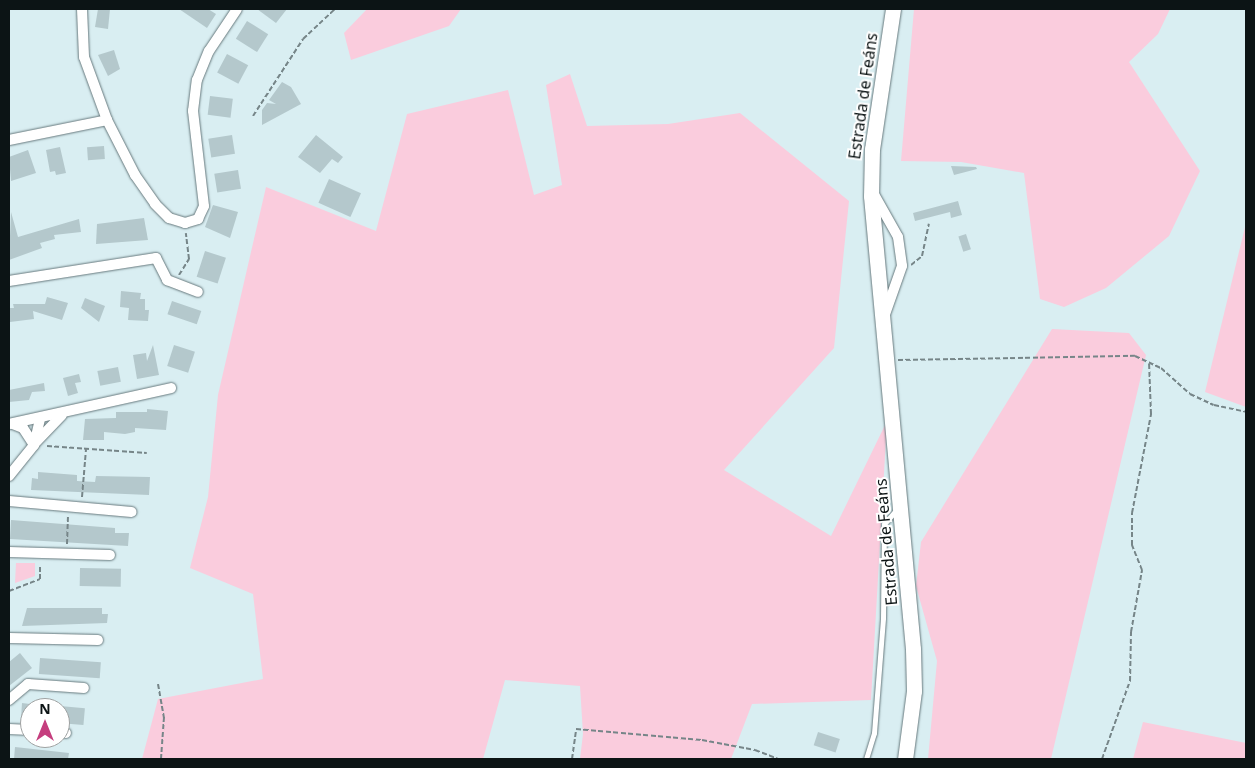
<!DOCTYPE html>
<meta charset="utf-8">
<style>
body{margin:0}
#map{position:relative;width:1255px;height:768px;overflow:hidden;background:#d9eef2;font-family:"Noto Sans",sans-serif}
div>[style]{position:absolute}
.green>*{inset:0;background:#faccdd}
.building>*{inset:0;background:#b4c8cc;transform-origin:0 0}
.path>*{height:2px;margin-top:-1px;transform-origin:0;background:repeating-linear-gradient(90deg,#768588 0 5px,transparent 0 7.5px)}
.roads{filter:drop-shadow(0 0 1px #67797d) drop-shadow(0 0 1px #67797d)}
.lane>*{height:5px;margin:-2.5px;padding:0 2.5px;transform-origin:2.5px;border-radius:2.5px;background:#fff}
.street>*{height:10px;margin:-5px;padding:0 5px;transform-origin:5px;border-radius:5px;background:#fff}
.secondary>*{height:15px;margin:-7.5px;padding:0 7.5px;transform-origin:7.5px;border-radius:7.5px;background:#fff}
span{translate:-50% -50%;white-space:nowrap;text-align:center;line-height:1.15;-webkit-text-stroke:4px #fff;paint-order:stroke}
.street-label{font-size:16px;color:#0c1415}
.frame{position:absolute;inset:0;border:10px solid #0c1415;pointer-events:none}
.north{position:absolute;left:20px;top:698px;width:50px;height:50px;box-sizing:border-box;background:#fff;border:1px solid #9ea1a1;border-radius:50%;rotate:0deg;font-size:14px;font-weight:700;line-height:20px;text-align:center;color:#0c1415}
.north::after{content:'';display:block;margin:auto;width:18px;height:22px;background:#c53e7e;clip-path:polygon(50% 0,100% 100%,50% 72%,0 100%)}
</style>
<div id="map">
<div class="green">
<div style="clip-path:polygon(367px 9px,461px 9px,449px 26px,351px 60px,344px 33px)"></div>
<div style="clip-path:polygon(914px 9px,1170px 9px,1158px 34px,1129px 62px,1200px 171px,1169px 236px,1106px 288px,1064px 307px,1040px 299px,1024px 173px,961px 162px,901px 161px)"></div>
<div style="clip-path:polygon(570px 74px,587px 126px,668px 124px,740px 113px,849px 201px,834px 348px,724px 470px,831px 536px,887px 421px,871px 700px,752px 704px,731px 759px,580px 759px,583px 734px,580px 686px,505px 680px,483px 759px,142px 759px,158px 699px,263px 679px,253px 594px,190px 568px,208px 497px,218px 395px,266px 187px,376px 231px,407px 114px,508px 90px,534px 195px,562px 185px,546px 85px)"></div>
<div style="clip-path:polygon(1246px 223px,1246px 407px,1205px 392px)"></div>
<div style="clip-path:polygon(1052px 329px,1129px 333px,1146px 355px,1051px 759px,928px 759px,937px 661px,916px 586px,921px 542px)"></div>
<div style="clip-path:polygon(16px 563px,35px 563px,35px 576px,15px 583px)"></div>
<div style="clip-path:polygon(1143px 722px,1246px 743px,1246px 759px,1133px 759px)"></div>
</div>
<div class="building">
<div style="clip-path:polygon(98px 9px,110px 9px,108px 29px,95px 27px)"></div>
<div style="clip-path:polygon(179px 9px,208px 9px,216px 14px,207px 28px)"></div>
<div style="clip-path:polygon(257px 9px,287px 9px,276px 23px)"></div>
<div style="left:247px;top:21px;width:25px;height:21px;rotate:32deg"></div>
<div style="clip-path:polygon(114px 50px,120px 69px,108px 76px,98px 55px)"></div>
<div style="left:227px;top:54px;width:24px;height:21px;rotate:28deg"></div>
<div style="clip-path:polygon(282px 82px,291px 87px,301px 104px,262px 125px,262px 110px,267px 103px,276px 104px,269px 100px)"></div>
<div style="left:210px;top:96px;width:23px;height:19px;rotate:7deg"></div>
<div style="left:232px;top:135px;width:19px;height:24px;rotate:81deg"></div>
<div style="clip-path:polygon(316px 135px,343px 157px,338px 163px,332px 159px,320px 173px,298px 157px)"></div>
<div style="left:104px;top:146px;width:13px;height:17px;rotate:86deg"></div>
<div style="clip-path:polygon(60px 147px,66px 173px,56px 175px,55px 171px,50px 172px,46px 150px)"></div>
<div style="clip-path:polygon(28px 150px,36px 173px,11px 181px,9px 157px)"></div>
<div style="clip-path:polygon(951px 166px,976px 167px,977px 169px,954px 175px)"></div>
<div style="left:238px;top:170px;width:19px;height:24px;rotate:81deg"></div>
<div style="left:329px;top:179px;width:35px;height:26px;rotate:24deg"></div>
<div style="clip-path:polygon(958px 201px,962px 215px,951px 218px,950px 212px,915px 221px,913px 213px)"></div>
<div style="clip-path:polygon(213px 205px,238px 212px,230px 238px,205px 227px)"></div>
<div style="clip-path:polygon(11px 212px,18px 237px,79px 219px,81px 232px,54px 235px,55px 239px,40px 243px,42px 248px,9px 260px)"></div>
<div style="clip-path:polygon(144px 218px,148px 240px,96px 244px,97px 224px)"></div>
<div style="left:966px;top:234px;width:16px;height:8px;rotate:72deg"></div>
<div style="left:205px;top:251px;width:22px;height:27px;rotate:18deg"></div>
<div style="clip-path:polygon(121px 291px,141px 293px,140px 299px,145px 299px,145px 310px,149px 310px,148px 321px,128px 320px,129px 308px,120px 307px)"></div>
<div style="clip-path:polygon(47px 297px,68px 303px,62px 320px,33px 311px,34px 319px,10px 322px,9px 308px,14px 308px,13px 304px,45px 304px)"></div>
<div style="clip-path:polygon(85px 298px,105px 306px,99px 322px,81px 308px)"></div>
<div style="left:172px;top:301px;width:31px;height:14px;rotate:19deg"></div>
<div style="clip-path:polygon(153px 345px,159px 375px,137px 379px,133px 355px,146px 353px,147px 361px)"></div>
<div style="left:174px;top:345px;width:22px;height:22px;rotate:18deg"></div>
<div style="left:118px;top:367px;width:15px;height:21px;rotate:79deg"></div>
<div style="clip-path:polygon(79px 374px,81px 382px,75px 383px,78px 393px,68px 396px,63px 378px)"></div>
<div style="clip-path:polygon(44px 383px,45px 391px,32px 392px,29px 400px,9px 402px,9px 390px)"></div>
<div style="clip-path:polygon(147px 409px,168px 411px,166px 430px,135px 428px,135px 432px,125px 434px,104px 432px,104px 440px,83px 440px,85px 419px,116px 418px,116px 412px,147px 412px)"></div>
<div style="clip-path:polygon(38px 472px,77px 475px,77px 481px,95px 482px,96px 476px,150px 477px,149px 495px,31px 490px,32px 478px,38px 479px)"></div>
<div style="clip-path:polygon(11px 520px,115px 528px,115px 533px,129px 533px,128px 546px,10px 539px)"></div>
<div style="left:80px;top:568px;width:41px;height:18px;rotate:1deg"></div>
<div style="clip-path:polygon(27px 608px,102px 608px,102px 614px,108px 614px,107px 623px,22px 626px)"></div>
<div style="clip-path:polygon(20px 653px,32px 668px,9px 686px,9px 662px)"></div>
<div style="left:40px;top:658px;width:61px;height:16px;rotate:4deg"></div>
<div style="clip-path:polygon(22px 703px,30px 704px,30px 720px,21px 719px)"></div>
<div style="left:60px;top:706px;width:25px;height:17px;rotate:5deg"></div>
<div style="left:818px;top:732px;width:23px;height:14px;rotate:18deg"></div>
<div style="clip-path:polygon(15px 747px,69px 753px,68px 759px,14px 759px)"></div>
</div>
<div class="path">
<div style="left:253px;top:116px;width:92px;rotate:-57deg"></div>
<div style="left:303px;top:39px;width:44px;rotate:-43.2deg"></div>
<div style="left:911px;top:265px;width:14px;rotate:-39deg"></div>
<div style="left:922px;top:256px;width:33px;rotate:-78deg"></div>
<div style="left:179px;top:275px;width:19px;rotate:-58deg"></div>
<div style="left:189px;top:259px;width:26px;rotate:-97deg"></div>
<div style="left:898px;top:360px;width:237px;rotate:-1deg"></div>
<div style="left:1135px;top:356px;width:29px;rotate:25deg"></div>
<div style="left:1161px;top:368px;width:39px;rotate:42deg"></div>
<div style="left:1190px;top:394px;width:26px;rotate:25deg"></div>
<div style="left:1214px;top:405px;width:33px;rotate:12deg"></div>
<div style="left:47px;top:446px;width:100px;rotate:4deg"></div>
<div style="left:82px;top:497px;width:48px;rotate:-85.2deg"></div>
<div style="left:67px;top:544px;width:28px;rotate:-88deg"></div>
<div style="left:9px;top:591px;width:33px;rotate:-21deg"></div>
<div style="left:40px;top:579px;width:15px;rotate:-90deg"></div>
<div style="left:158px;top:684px;width:34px;rotate:80deg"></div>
<div style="left:164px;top:717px;width:42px;rotate:94.1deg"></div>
<div style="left:572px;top:759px;width:30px;rotate:-82deg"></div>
<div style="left:576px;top:729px;width:126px;rotate:5deg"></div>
<div style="left:702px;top:740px;width:54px;rotate:10.7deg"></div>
<div style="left:755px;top:750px;width:26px;rotate:21deg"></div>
<div style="left:1102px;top:759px;width:83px;rotate:-70.3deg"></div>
<div style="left:1130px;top:681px;width:49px;rotate:-88.8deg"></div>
<div style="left:1131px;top:632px;width:63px;rotate:-79.9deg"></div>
<div style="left:1142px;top:570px;width:27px;rotate:-112deg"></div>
<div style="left:1132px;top:545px;width:32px;rotate:-90deg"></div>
<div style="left:1132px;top:513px;width:101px;rotate:-79.1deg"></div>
<div style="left:1151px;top:414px;width:52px;rotate:-92.2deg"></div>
</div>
<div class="roads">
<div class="lane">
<div style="left:866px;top:759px;width:27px;rotate:-73deg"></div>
<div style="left:874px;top:733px;width:115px;rotate:-85.5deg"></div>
<div style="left:883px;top:618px;width:94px;rotate:-89.4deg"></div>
<div style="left:884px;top:524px;width:20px;rotate:-49deg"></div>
</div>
<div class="street">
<div style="left:82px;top:9px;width:48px;rotate:87.6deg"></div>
<div style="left:84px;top:57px;width:67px;rotate:69.9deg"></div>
<div style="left:107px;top:120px;width:62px;rotate:63deg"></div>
<div style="left:135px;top:175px;width:35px;rotate:55deg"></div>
<div style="left:155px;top:204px;width:20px;rotate:45deg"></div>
<div style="left:169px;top:218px;width:17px;rotate:17deg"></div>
<div style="left:185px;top:223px;width:14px;rotate:-17deg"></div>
<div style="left:198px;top:219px;width:14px;rotate:-65deg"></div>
<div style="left:204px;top:206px;width:96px;rotate:-96.6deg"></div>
<div style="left:193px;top:111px;width:31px;rotate:-83deg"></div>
<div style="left:197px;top:80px;width:31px;rotate:-68deg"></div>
<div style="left:209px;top:51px;width:50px;rotate:-56.3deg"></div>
<div style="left:9px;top:140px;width:100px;rotate:-11.5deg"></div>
<div style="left:871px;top:189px;width:55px;rotate:60.6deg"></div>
<div style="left:898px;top:237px;width:29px;rotate:82deg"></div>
<div style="left:902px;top:266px;width:57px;rotate:109.4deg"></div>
<div style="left:9px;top:281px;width:149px;rotate:-8.9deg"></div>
<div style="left:156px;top:258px;width:25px;rotate:63deg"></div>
<div style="left:167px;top:280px;width:33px;rotate:21deg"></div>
<div style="left:9px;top:424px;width:166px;rotate:-12.5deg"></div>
<div style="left:13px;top:424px;width:11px;rotate:22deg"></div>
<div style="left:23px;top:428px;width:20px;rotate:57deg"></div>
<div style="left:36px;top:442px;width:37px;rotate:-46deg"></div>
<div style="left:9px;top:476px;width:40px;rotate:-51deg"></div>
<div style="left:34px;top:445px;width:26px;rotate:-77deg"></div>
<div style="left:9px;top:501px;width:123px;rotate:5.1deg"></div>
<div style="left:9px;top:552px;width:101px;rotate:1.7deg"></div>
<div style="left:9px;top:638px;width:89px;rotate:1.3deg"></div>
<div style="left:9px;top:700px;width:25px;rotate:-40deg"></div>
<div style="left:28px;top:684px;width:56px;rotate:4.1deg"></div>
<div style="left:9px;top:729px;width:21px;rotate:3deg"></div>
<div style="left:60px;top:732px;width:6px;rotate:9deg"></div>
</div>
<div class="secondary">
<div style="left:893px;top:9px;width:142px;rotate:98.5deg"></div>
<div style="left:872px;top:149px;width:47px;rotate:91.2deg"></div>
<div style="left:871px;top:196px;width:455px;rotate:84.7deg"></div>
<div style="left:913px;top:649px;width:42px;rotate:88.6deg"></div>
<div style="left:914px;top:691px;width:69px;rotate:97.5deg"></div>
</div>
</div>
<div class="street-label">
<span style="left:863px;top:96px;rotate:-82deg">Estrada de Feáns</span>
<span style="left:886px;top:542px;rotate:-95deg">Estrada de Feáns</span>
</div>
<div class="frame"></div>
<div class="north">N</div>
</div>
